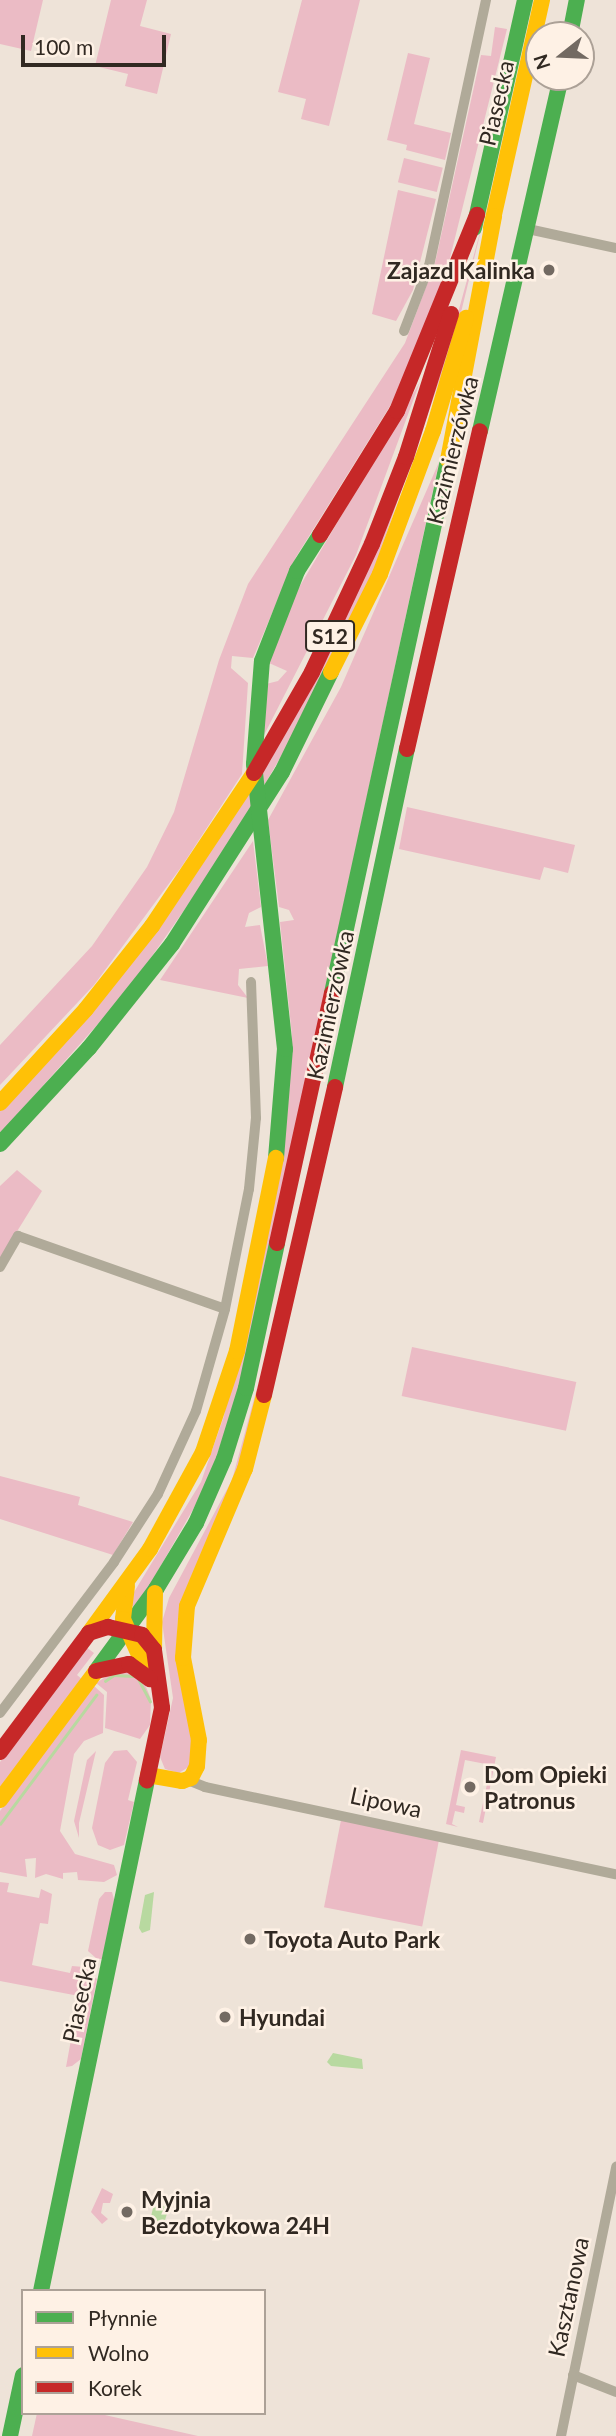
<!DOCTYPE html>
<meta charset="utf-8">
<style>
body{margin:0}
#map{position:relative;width:616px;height:2436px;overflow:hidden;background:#eee3d8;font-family:Lato,sans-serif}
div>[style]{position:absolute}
.green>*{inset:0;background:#ebbbc5;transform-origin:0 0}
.water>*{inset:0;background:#b8d9a0}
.stream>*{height:2.5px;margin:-1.25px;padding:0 1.25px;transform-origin:1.25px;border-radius:1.25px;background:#b8d9a0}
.street>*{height:10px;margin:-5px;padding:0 5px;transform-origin:5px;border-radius:5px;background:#b0aa99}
.fast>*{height:16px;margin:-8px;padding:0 8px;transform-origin:8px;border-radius:8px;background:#4caf50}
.slow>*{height:16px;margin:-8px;padding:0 8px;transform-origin:8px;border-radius:8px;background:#ffc107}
.jam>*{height:16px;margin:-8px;padding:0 8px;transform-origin:8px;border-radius:8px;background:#c62828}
.dots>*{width:19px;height:19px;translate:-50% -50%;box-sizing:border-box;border:4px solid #fef1e5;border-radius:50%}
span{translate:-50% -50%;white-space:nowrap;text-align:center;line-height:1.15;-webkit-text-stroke:5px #fef1e5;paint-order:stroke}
.shield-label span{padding:2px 5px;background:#fef1e5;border:2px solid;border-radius:5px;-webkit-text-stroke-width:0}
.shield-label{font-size:21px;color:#312922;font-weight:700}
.street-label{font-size:23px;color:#312922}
.poi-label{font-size:23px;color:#312922;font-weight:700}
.right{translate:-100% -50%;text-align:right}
.left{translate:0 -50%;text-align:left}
.legend{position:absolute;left:21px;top:2289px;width:245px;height:126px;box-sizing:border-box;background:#fef1e5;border:2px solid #aca197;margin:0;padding:9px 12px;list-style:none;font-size:21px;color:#312922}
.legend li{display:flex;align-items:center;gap:14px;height:35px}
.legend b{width:35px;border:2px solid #aca197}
.north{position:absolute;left:525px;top:21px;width:70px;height:70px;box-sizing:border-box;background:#fef1e5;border:2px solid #aca197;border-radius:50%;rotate:252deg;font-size:19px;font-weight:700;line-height:28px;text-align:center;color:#312922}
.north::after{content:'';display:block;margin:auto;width:24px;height:32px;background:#736a62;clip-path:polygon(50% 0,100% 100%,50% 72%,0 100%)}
.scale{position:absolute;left:21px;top:35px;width:145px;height:32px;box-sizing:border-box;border:4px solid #312922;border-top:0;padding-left:9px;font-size:21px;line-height:24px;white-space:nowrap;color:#312922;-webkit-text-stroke:5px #fef1e5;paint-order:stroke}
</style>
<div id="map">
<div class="green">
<div style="clip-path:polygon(0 0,43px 0,31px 51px,0 44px)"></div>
<div style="clip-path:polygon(111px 0,147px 0,140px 26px,171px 34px,157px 94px,125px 86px,128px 74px,95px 66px)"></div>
<div style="clip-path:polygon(302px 0,360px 0,329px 126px,301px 119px,306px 99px,278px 92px)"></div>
<div style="clip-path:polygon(495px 27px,507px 29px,444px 282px,395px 398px,296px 557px,253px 658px,232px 656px,231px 668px,248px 683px,242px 774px,182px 866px,94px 985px,0 1085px,0 1045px,92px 946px,147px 867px,174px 812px,219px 660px,248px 584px,405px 343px,435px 263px,481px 55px,491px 56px)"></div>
<div style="clip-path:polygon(408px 53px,430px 58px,414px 124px,451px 133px,445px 160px,406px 150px,407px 145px,387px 140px)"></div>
<div style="left:404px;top:158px;width:40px;height:25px;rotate:14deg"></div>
<div style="clip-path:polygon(398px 190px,436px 199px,413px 290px,396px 321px,372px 314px)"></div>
<div style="clip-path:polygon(484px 218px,456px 333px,371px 578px,318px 692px,231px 843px,129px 989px,0 1134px,0 1111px,271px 760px,453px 331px)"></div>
<div style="clip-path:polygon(420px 382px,356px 555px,262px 739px,266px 684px,278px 681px,287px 671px,269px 663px,297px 591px)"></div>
<div style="clip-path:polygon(439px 462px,240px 1386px,207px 1485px,136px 1609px,128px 1602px,201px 1482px,224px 1416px,292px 1035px,280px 922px,294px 920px,289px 910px,279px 907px,268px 820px,341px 687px)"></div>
<div style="clip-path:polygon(407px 807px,575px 845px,568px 873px,544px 867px,540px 880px,399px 849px)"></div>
<div style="clip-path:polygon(253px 841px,261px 907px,249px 913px,245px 927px,260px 925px,268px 966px,239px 969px,238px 985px,248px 998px,160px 980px)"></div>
<div style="clip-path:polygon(17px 1170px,42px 1191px,0 1259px,0 1186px)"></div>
<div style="left:412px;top:1347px;width:168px;height:50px;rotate:12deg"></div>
<div style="clip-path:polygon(260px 1377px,240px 1468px,178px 1618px,176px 1660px,192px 1740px,190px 1766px,179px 1773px,165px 1769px,160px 1757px,173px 1698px,162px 1622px,169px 1598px,232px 1480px)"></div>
<div style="clip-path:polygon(0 1476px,80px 1497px,78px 1505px,133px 1522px,113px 1555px,0 1519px)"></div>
<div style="clip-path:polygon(86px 1647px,94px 1653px,77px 1675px,83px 1680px,0 1790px,0 1762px)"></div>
<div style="clip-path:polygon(120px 1668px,143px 1680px,151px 1699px,150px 1725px,140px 1739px,105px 1728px,107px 1692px,96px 1683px)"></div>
<div style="clip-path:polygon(94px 1686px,104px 1695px,103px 1733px,84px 1741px,74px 1754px,60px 1831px,75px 1854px,114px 1865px,117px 1875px,104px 1882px,78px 1880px,77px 1872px,63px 1873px,63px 1879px,46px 1874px,35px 1878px,36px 1858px,25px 1859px,27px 1877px,0 1872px,0 1811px)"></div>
<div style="clip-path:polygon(127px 1750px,137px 1762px,128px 1800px,134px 1802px,124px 1845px,110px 1850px,98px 1845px,92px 1828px,105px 1763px,114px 1751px)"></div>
<div style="clip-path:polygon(461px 1750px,496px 1757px,483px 1823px,479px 1822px,491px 1765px,465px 1760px,456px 1805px,465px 1807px,464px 1813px,455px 1811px,452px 1824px,458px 1827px,446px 1824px)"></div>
<div style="clip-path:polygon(96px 1751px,79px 1823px,79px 1838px,74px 1821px,87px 1760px)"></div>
<div style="left:341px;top:1820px;width:100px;height:89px;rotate:11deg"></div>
<div style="clip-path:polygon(0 1882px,9px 1883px,7px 1892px,39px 1898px,41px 1889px,52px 1894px,48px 1924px,40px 1923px,32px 1965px,70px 1973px,72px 1966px,84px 1967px,97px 1979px,81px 2059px,72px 2066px,66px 2067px,79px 1996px,0 1981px)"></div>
<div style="clip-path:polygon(105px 1892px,112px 1892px,115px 1903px,102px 1959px,97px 1959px,88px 1951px,99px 1899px)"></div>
<div style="clip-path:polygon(102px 2188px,113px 2194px,110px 2203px,103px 2203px,101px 2213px,108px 2219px,102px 2224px,91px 2212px)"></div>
<div style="clip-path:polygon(37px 2413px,96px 2413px,198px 2436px,32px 2436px)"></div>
</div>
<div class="water">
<div style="clip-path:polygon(154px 1892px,150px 1930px,142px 1933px,139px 1928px,145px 1895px)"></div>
<div style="clip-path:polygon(333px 2053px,362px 2059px,363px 2069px,331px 2066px,327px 2062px)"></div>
<div style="clip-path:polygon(154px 2204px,169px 2207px,161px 2233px,148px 2229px)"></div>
</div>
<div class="stream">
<div style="left:139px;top:1680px;width:24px;rotate:62deg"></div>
<div style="left:105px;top:1681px;width:11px;rotate:-34deg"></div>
<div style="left:114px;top:1675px;width:19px;rotate:3deg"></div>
<div style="left:0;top:1824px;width:161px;rotate:-53.3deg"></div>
</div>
<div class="street">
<div style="left:528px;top:229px;width:90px;rotate:12.2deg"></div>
<div style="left:404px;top:331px;width:70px;rotate:-69deg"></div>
<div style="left:429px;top:266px;width:272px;rotate:-77.9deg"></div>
<div style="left:0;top:1267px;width:36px;rotate:-60deg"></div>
<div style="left:18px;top:1236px;width:219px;rotate:19.4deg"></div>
<div style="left:0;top:1713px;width:189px;rotate:-52.9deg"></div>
<div style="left:114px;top:1562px;width:81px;rotate:-57.1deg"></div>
<div style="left:158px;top:1494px;width:91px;rotate:-65.4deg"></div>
<div style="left:196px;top:1411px;width:106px;rotate:-74.1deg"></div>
<div style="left:225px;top:1309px;width:122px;rotate:-78.7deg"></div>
<div style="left:249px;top:1189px;width:71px;rotate:-84.4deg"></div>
<div style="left:256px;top:1118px;width:136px;rotate:-92.1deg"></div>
<div style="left:188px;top:1780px;width:18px;rotate:22deg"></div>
<div style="left:205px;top:1787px;width:420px;rotate:12deg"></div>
<div style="left:573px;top:2375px;width:46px;rotate:21.6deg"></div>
<div style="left:561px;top:2436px;width:275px;rotate:-78.4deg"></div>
</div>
<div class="fast">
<div style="left:570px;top:35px;width:36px;rotate:-79deg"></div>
<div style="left:474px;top:228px;width:234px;rotate:-77.4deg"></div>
<div style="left:480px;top:431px;width:363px;rotate:-77.1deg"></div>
<div style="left:332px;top:993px;width:545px;rotate:-77.72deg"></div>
<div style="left:335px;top:1087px;width:346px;rotate:-78deg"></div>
<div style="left:0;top:1144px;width:131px;rotate:-47.2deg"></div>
<div style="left:89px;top:1048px;width:133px;rotate:-51.4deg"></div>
<div style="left:172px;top:944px;width:204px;rotate:-57.4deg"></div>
<div style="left:282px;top:772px;width:111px;rotate:-63.9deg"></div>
<div style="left:276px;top:1158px;width:109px;rotate:-85.3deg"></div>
<div style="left:285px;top:1049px;width:287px;rotate:-96.2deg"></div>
<div style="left:254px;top:764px;width:103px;rotate:-85.6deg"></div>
<div style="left:262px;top:661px;width:97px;rotate:-68.7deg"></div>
<div style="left:297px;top:571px;width:43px;rotate:-57.4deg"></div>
<div style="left:96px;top:1671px;width:102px;rotate:-53.8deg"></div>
<div style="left:156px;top:1589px;width:77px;rotate:-58.8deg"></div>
<div style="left:196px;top:1523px;width:70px;rotate:-66.4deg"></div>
<div style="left:224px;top:1459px;width:74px;rotate:-72.8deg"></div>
<div style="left:246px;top:1388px;width:148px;rotate:-77.9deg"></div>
<div style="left:41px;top:2291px;width:522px;rotate:-78.28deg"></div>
<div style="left:10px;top:2436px;width:62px;rotate:-78deg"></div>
</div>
<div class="slow">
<div style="left:491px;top:228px;width:234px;rotate:-77.4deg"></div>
<div style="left:448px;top:460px;width:248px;rotate:-79.3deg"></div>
<div style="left:331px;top:672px;width:110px;rotate:-63.4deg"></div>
<div style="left:380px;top:574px;width:153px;rotate:-69.7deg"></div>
<div style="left:433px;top:431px;width:118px;rotate:-73.7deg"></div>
<div style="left:0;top:1103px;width:127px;rotate:-47.5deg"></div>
<div style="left:86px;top:1009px;width:106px;rotate:-51.5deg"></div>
<div style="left:152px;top:926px;width:184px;rotate:-56.3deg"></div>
<div style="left:127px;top:1586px;width:33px;rotate:97deg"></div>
<div style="left:123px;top:1619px;width:61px;rotate:65.9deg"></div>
<div style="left:89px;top:1633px;width:104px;rotate:-54deg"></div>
<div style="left:150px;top:1549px;width:111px;rotate:-61.3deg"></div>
<div style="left:203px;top:1452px;width:107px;rotate:-71.4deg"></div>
<div style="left:237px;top:1351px;width:197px;rotate:-78.6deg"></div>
<div style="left:154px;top:1650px;width:57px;rotate:-89deg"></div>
<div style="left:148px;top:1775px;width:35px;rotate:10deg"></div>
<div style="left:182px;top:1781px;width:9px;rotate:-18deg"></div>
<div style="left:191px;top:1778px;width:13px;rotate:-63deg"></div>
<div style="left:197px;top:1766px;width:26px;rotate:-86deg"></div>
<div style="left:199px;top:1740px;width:84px;rotate:-101deg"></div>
<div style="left:183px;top:1658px;width:52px;rotate:-85.6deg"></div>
<div style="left:187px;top:1606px;width:149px;rotate:-67.1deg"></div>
<div style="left:245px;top:1469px;width:76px;rotate:-75.6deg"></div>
<div style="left:0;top:1800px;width:161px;rotate:-53.3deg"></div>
</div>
<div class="jam">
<div style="left:320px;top:535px;width:146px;rotate:-58.2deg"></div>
<div style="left:397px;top:411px;width:212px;rotate:-67.8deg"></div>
<div style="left:407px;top:749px;width:326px;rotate:-77.1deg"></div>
<div style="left:254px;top:773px;width:116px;rotate:-60.1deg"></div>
<div style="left:312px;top:672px;width:141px;rotate:-64.9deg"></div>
<div style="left:372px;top:544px;width:93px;rotate:-68.7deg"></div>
<div style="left:406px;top:457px;width:150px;rotate:-72.5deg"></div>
<div style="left:277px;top:1243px;width:256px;rotate:-77.6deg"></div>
<div style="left:264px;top:1395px;width:316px;rotate:-77deg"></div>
<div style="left:89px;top:1633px;width:20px;rotate:-18deg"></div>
<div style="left:108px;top:1627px;width:35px;rotate:13deg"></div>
<div style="left:142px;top:1635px;width:19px;rotate:51deg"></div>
<div style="left:154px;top:1650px;width:59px;rotate:82.1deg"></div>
<div style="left:162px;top:1708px;width:74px;rotate:101.8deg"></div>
<div style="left:96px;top:1671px;width:34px;rotate:-12deg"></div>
<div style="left:129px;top:1664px;width:26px;rotate:36deg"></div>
<div style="left:0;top:1752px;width:149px;rotate:-53.2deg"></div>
</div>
<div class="dots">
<div style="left:549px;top:270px;background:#736a62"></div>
<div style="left:470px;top:1787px;background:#736a62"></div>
<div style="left:250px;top:1939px;background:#736a62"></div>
<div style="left:225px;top:2017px;background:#736a62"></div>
<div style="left:127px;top:2212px;background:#736a62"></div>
</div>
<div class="shield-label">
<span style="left:330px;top:636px">S12</span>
</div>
<div class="street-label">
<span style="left:496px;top:103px;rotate:-77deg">Piasecka</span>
<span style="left:452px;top:450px;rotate:-76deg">Kazimierzówka</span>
<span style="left:330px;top:1005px;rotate:-78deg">Kazimierzówka</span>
<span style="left:386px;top:1802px;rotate:12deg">Lipowa</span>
<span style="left:79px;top:2000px;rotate:-78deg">Piasecka</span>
<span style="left:568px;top:2297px;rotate:-78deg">Kasztanowa</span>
</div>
<div class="poi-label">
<span class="right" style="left:535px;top:270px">Zajazd Kalinka</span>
<span class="left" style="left:484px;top:1787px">Dom Opieki<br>Patronus</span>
<span class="left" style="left:264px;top:1939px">Toyota Auto Park</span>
<span class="left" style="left:239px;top:2017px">Hyundai</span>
<span class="left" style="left:141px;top:2212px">Myjnia<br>Bezdotykowa 24H</span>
</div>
<ul class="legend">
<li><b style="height:9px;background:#4caf50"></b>Płynnie</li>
<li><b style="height:9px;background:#ffc107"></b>Wolno</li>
<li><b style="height:9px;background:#c62828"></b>Korek</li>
</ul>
<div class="north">N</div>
<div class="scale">100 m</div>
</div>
